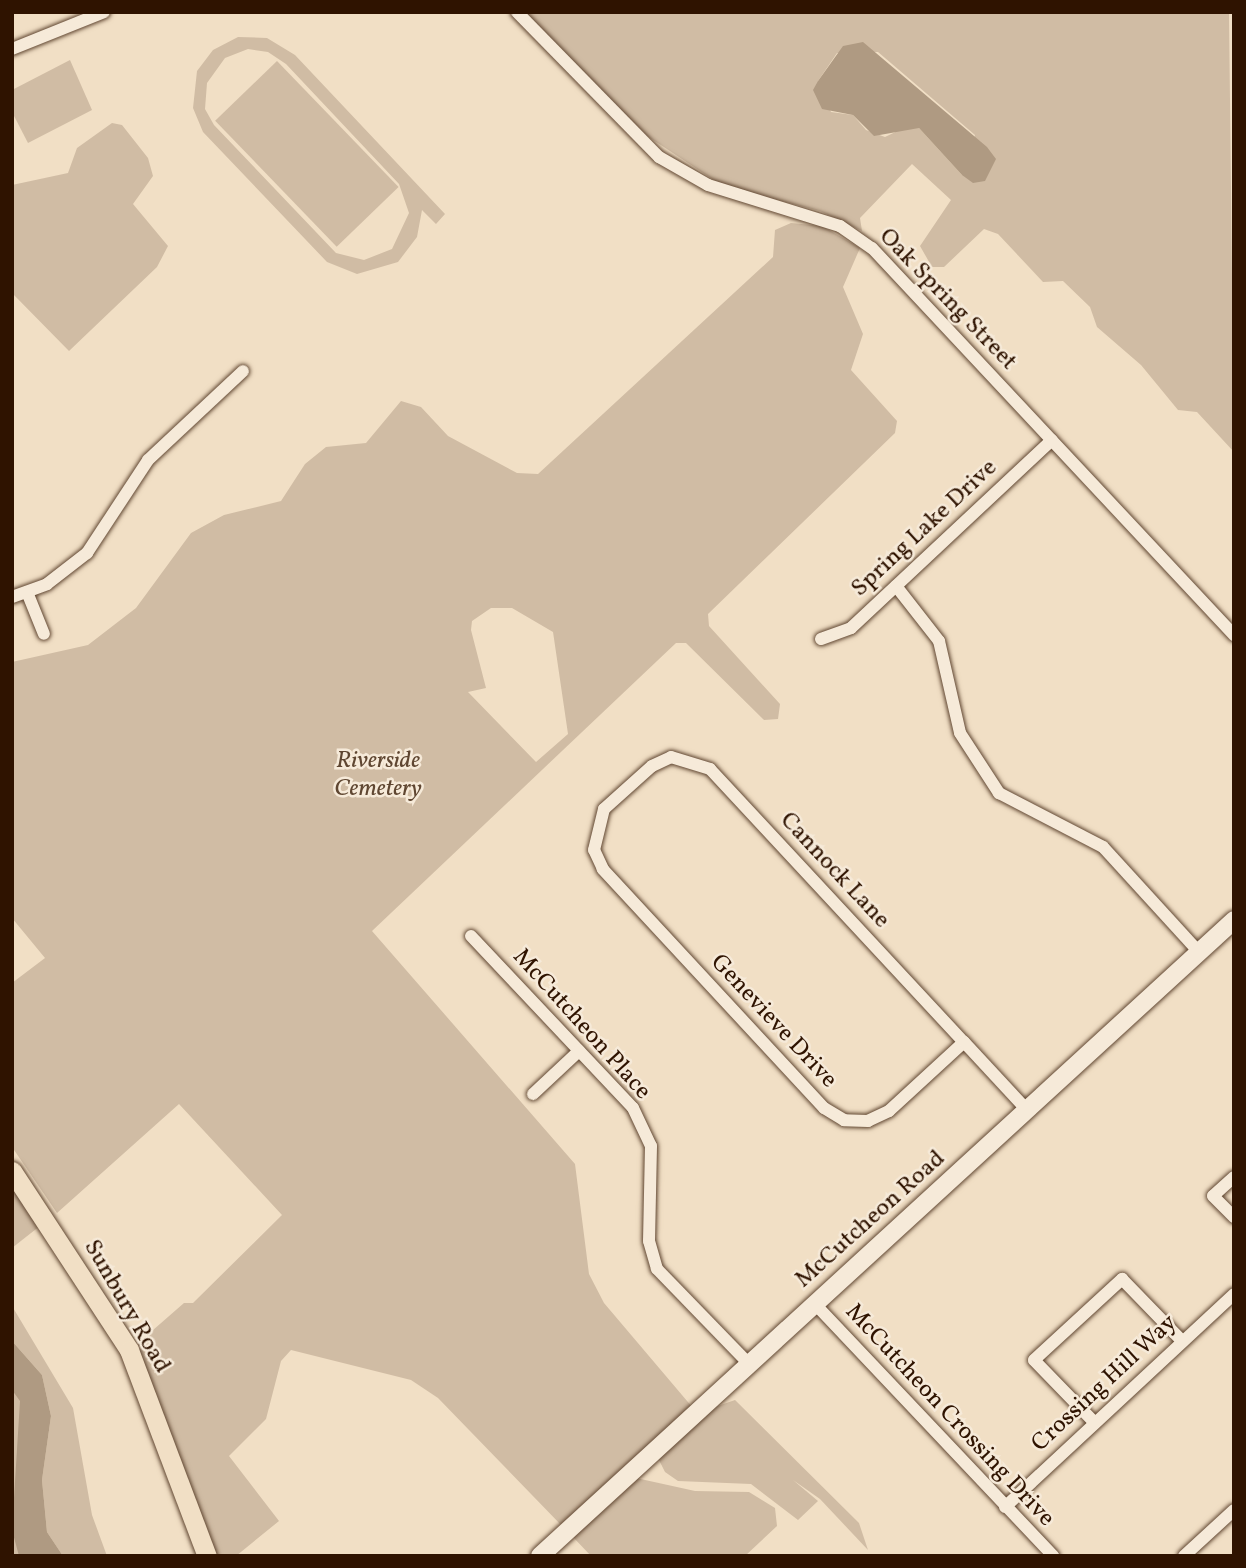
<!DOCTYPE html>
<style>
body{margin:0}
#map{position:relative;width:1246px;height:1568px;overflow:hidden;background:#f1dfc5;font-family:Vollkorn,serif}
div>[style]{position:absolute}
.green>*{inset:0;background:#d0bca4;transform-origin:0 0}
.water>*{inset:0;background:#af9a82}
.roads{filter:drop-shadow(0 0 2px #604631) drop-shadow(0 0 2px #604631)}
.minor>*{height:12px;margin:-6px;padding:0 6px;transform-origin:6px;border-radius:6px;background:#f6ead9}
.secondary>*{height:18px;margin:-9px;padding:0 9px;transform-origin:9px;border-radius:9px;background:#f6ead9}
.primary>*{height:19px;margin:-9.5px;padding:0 9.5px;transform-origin:9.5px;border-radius:9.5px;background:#f1dfc5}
span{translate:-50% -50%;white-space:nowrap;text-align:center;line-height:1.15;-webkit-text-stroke:5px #f6ead9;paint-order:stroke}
.street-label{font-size:24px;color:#2f1300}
.park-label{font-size:24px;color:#5f4631;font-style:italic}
.frame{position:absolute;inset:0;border:14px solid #2f1300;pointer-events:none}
</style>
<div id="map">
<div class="green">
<div style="clip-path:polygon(evenodd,524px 12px,1229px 12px,1234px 452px,1197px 412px,1178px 410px,1141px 365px,1097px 327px,1090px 307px,1063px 281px,1043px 282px,998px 234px,984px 229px,944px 267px,932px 267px,920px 246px,951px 200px,912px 164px,860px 218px,862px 231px,820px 211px,723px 186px,635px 128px,524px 12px,878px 52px,975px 135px,962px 175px,919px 128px,910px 125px,885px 137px,866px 130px,853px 115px,831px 112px,818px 81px,837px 53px,878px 52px)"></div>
<div style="clip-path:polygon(evenodd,238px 37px,267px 38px,295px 55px,445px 214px,436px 224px,422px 210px,417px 237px,398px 262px,357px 274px,327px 262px,203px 132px,193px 108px,197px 71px,213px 50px,238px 37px,248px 49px,268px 52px,286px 64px,399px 184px,409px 213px,392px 249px,364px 260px,336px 253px,214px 125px,205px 109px,207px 83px,225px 58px,248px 49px)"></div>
<div style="clip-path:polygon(70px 60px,92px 110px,28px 143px,12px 112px,12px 90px)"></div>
<div style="left:277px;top:61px;width:175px;height:86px;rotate:46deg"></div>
<div style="clip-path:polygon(112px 123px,122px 125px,148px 158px,153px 176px,133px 204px,168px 246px,157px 267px,69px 351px,12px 293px,12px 185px,68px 173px,77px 148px)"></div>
<div style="clip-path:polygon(evenodd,791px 223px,822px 226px,860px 248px,843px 287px,863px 334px,851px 370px,897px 421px,895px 433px,708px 614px,709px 626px,780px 704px,778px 719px,764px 720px,686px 643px,676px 643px,372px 931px,575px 1164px,589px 1274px,604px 1303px,693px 1408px,562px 1526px,438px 1398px,411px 1380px,291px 1350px,281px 1361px,266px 1419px,229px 1456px,279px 1521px,236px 1556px,214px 1556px,137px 1344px,184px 1303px,193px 1303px,282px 1215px,179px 1104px,57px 1213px,12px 1147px,12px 983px,45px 958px,12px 918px,12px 662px,88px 645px,136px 608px,191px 533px,224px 515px,281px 501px,305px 464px,326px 447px,366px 443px,401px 401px,421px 407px,448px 436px,517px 473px,538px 474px,773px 257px,775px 230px,791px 223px,491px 608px,512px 608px,553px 632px,568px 734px,536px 762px,468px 692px,486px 688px,471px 630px,472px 621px,491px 608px)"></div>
<div style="clip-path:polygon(12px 1175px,45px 1222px,12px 1248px)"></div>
<div style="clip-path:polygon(12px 1306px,73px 1408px,92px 1515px,107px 1556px,63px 1556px,47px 1532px,42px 1480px,51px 1416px,42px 1375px,12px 1341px)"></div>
<div style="clip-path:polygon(12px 1367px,31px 1404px,36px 1556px,12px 1556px)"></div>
<div style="clip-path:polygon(735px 1400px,859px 1523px,868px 1550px,820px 1499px,793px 1480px,818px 1501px,798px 1520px,751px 1484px,678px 1481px,665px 1472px,658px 1458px,715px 1407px)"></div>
<div style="clip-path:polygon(636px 1478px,695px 1491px,749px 1492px,775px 1508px,777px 1526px,745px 1556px,591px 1556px,573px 1537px)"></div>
</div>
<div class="water">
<div style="clip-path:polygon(863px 42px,987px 147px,996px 159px,985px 181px,973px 183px,962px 175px,919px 128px,874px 136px,853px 115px,822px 109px,813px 90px,818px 81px,843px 46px)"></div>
<div style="clip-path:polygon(12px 1341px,42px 1375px,51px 1416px,42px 1480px,47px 1532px,63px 1556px,19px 1556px,12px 1530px,20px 1401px,12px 1390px)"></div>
</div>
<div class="roads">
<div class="minor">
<div style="left:517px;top:12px;width:203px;rotate:45.6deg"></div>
<div style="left:659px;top:157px;width:56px;rotate:29.7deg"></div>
<div style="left:708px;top:185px;width:138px;rotate:17.3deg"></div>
<div style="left:840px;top:226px;width:39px;rotate:35deg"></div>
<div style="left:872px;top:248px;width:530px;rotate:46.91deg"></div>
<div style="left:12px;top:49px;width:99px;rotate:-21.9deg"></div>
<div style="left:896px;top:586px;width:70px;rotate:52deg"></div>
<div style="left:939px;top:641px;width:94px;rotate:77.1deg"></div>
<div style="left:960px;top:733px;width:72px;rotate:57deg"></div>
<div style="left:999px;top:793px;width:117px;rotate:27.4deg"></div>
<div style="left:1103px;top:847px;width:142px;rotate:47.6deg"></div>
<div style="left:27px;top:592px;width:45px;rotate:68deg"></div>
<div style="left:12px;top:597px;width:37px;rotate:-20deg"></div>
<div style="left:47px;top:584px;width:51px;rotate:-37.8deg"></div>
<div style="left:87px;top:553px;width:111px;rotate:-56.7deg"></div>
<div style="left:148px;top:460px;width:130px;rotate:-43.1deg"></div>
<div style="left:821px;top:639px;width:32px;rotate:-20deg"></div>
<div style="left:851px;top:628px;width:275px;rotate:-43.1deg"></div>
<div style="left:471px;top:936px;width:236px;rotate:46.7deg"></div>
<div style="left:633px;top:1108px;width:42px;rotate:64.7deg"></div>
<div style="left:651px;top:1146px;width:95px;rotate:91.2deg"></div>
<div style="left:649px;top:1241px;width:29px;rotate:74deg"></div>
<div style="left:657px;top:1269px;width:131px;rotate:45.9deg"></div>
<div style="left:964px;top:1042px;width:102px;rotate:137.4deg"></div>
<div style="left:889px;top:1111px;width:23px;rotate:155deg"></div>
<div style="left:868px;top:1121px;width:24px;rotate:-178deg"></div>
<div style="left:844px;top:1120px;width:23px;rotate:-149deg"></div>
<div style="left:824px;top:1108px;width:326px;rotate:-132.8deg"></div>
<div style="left:603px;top:869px;width:21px;rotate:-115deg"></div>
<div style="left:594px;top:850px;width:42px;rotate:-76.3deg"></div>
<div style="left:604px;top:809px;width:64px;rotate:-41.9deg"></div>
<div style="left:652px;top:766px;width:21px;rotate:-25deg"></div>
<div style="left:671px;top:757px;width:41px;rotate:17.1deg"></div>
<div style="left:710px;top:769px;width:373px;rotate:47.1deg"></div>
<div style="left:964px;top:1042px;width:93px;rotate:47.2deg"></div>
<div style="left:533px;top:1094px;width:63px;rotate:-43.1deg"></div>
<div style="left:1234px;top:1177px;width:28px;rotate:138deg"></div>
<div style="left:1213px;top:1196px;width:30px;rotate:45deg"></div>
<div style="left:815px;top:1304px;width:347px;rotate:46.6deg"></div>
<div style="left:1094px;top:1422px;width:86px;rotate:-134.1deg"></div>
<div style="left:1034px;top:1360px;width:120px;rotate:-42.6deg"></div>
<div style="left:1122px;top:1279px;width:86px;rotate:45.9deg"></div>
<div style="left:1005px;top:1507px;width:313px;rotate:-42.9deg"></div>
<div style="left:1184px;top:1556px;width:68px;rotate:-42.6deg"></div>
</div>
<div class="secondary">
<div style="left:540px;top:1556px;width:941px;rotate:-42.5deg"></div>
</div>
<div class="primary">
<div style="left:12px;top:1171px;width:214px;rotate:56.8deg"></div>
<div style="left:129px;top:1350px;width:220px;rotate:69.3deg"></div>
</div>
</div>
<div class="street-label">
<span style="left:947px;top:300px;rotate:46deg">Oak Spring Street</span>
<span style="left:925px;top:529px;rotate:-43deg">Spring Lake Drive</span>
<span style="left:834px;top:871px;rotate:47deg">Cannock Lane</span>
<span style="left:773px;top:1022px;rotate:47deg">Genevieve Drive</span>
<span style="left:581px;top:1025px;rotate:48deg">McCutcheon Place</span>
<span style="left:871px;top:1220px;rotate:-42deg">McCutcheon Road</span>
<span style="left:126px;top:1307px;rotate:60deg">Sunbury Road</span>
<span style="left:1105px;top:1384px;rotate:-43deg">Crossing Hill Way</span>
<span style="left:949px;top:1416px;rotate:47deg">McCutcheon Crossing Drive</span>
</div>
<div class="park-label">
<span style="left:378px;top:776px">Riverside<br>Cemetery</span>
</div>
<div class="frame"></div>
</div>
